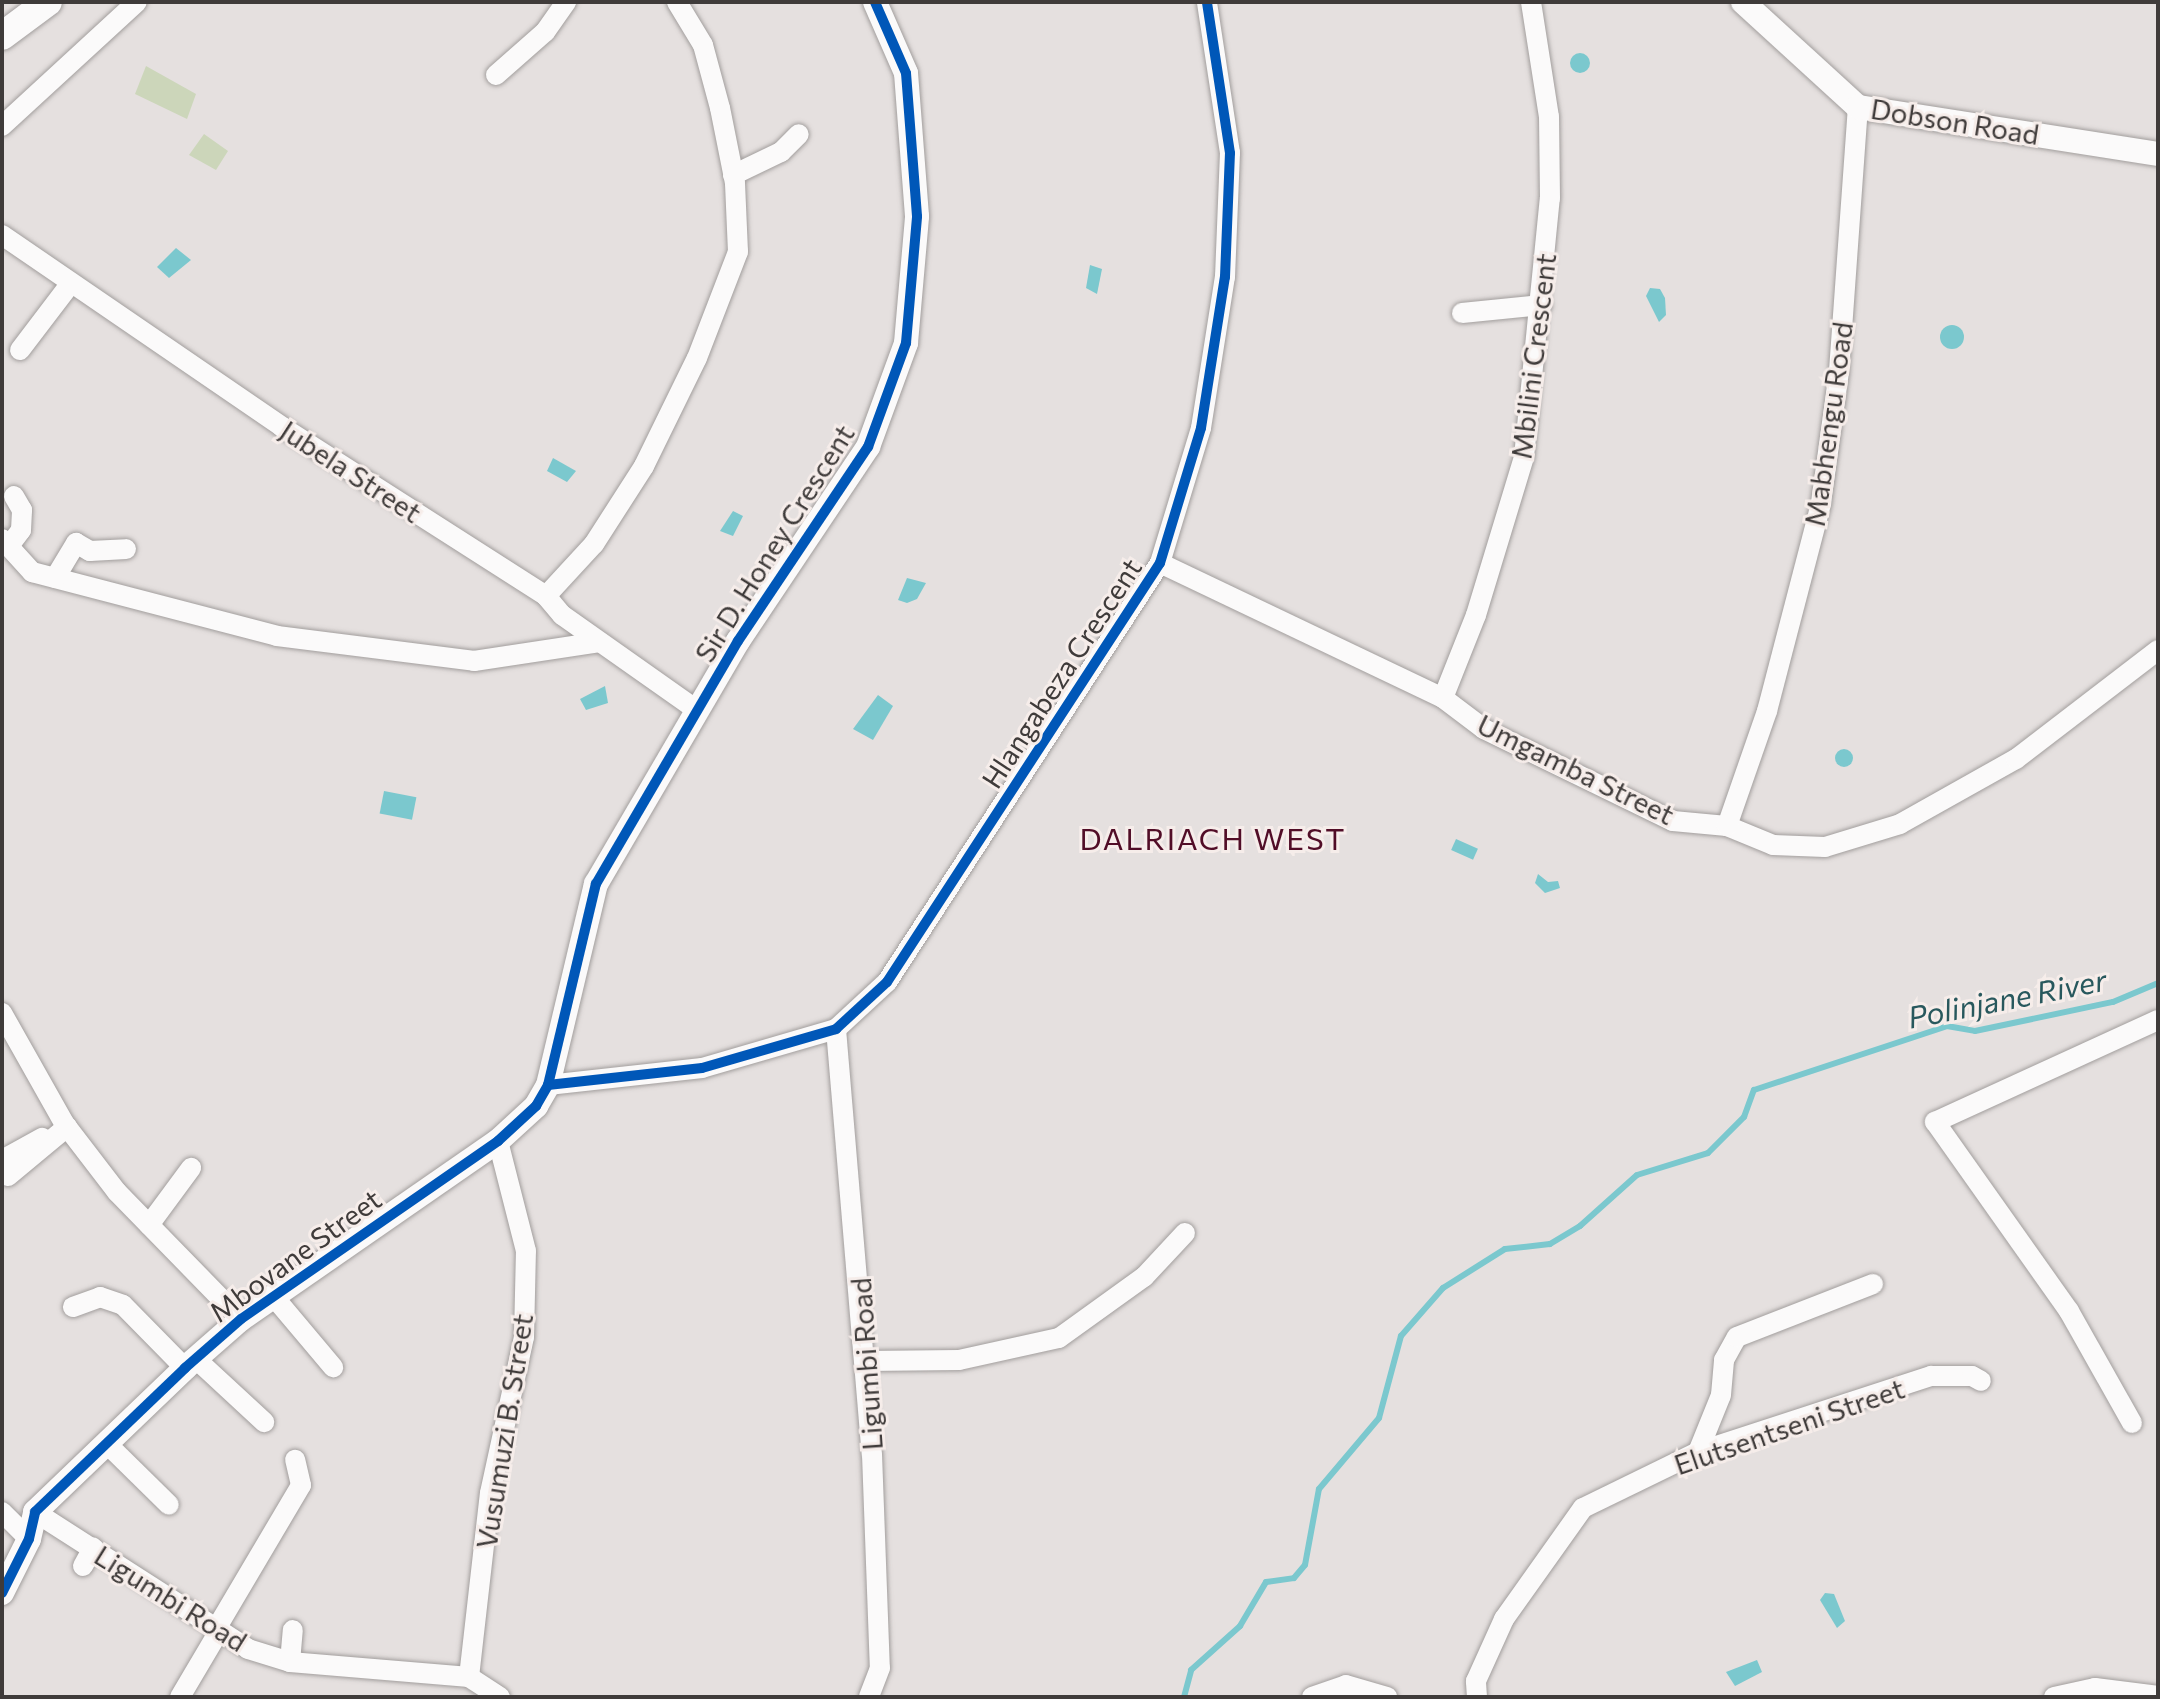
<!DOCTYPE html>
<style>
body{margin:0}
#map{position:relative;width:2160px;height:1699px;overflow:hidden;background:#e5e0df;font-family:Commissioner,sans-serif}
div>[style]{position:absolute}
.green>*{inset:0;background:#ccd6ba}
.water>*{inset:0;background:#7bc8ce;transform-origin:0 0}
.round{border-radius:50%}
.stream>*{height:6px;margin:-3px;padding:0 3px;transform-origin:3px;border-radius:3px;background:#7bc8ce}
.roads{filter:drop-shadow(0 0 2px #a29e9d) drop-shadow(0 0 2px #a29e9d)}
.minor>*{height:20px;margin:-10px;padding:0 10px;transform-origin:10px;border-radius:10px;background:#fbfafa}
.tertiary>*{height:24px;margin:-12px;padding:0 12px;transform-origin:12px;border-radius:12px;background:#fbfafa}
.secondary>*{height:28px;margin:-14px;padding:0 14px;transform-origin:14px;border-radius:14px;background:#fbfafa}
.cycleway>*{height:10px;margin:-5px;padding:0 5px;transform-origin:5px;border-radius:5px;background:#0057b8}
span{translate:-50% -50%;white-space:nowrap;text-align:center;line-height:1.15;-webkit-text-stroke:6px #f6edea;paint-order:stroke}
.street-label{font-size:28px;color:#3f3b3a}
.neighbourhood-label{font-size:30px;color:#510d27;letter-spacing:2px}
.water-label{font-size:30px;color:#28585d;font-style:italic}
.frame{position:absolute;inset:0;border:4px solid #3f3b3a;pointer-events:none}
</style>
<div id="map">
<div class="green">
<div style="clip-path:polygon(146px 66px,196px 94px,187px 119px,135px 94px)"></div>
<div style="clip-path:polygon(204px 134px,228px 151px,216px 170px,189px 155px)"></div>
</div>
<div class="water">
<div class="round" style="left:1570px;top:53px;width:20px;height:20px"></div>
<div style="clip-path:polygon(176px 248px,191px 260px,169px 278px,157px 267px)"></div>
<div style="clip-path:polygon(1090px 265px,1102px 269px,1097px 294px,1086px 288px)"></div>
<div style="clip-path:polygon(1650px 288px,1660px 289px,1665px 298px,1666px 315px,1659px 322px,1646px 296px)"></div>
<div class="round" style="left:1940px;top:325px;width:24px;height:24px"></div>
<div style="clip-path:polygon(553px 458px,576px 471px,567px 482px,547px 471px)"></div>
<div style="clip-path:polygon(733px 511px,743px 516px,733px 536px,720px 531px)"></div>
<div style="clip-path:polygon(907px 578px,926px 583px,917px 599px,907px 603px,898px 600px)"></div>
<div style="clip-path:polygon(605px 686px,608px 703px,586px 710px,580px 699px)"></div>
<div style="clip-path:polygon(878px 695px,893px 706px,873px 740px,853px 729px)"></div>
<div class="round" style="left:1835px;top:749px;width:18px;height:18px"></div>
<div style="left:384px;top:791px;width:33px;height:23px;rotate:11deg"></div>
<div style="left:1456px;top:839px;width:24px;height:12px;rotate:24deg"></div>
<div style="clip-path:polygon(1538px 874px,1548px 882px,1558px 881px,1560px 888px,1545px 893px,1535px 883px)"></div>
<div style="clip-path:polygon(1825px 1593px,1834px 1594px,1845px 1621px,1837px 1628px,1820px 1600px)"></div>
<div style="clip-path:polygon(1757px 1660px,1762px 1672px,1735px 1686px,1726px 1672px)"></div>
</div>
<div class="stream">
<div style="left:1184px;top:1697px;width:28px;rotate:-75deg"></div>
<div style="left:1191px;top:1670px;width:66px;rotate:-41.9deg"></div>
<div style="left:1240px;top:1626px;width:51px;rotate:-59.4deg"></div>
<div style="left:1266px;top:1582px;width:28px;rotate:-8deg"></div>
<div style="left:1294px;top:1578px;width:17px;rotate:-50deg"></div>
<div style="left:1305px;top:1565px;width:77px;rotate:-79.6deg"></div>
<div style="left:1319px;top:1489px;width:93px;rotate:-49.8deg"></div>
<div style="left:1379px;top:1418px;width:85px;rotate:-75deg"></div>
<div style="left:1401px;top:1336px;width:64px;rotate:-48.8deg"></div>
<div style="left:1443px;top:1288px;width:73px;rotate:-32.2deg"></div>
<div style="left:1505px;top:1249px;width:45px;rotate:-6.3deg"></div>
<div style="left:1550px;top:1244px;width:35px;rotate:-31deg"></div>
<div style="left:1580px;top:1226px;width:76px;rotate:-41.8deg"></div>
<div style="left:1637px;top:1175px;width:74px;rotate:-17.2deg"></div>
<div style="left:1708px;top:1153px;width:51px;rotate:-45deg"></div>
<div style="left:1744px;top:1117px;width:29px;rotate:-70deg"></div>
<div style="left:1754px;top:1090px;width:203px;rotate:-18.3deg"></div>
<div style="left:1947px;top:1026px;width:28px;rotate:10deg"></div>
<div style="left:1975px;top:1031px;width:141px;rotate:-11.9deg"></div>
<div style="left:2113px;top:1002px;width:49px;rotate:-22.9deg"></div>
</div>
<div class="roads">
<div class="minor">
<div style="left:496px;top:75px;width:65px;rotate:-41.3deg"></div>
<div style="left:545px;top:32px;width:37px;rotate:-55deg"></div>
<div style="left:2px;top:126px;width:183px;rotate:-42.6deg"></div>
<div style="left:733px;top:175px;width:53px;rotate:-25.6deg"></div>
<div style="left:781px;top:152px;width:25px;rotate:-45deg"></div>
<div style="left:2px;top:235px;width:340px;rotate:34.4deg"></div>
<div style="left:282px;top:427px;width:313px;rotate:32.6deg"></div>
<div style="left:546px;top:596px;width:25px;rotate:50deg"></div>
<div style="left:562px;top:615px;width:166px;rotate:35.2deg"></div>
<div style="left:1462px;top:313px;width:80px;rotate:-5.7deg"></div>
<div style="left:20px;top:350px;width:84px;rotate:-52.7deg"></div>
<div style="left:2px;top:539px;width:45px;rotate:47.7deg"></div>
<div style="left:32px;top:572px;width:253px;rotate:14.6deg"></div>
<div style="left:277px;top:636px;width:199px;rotate:7.2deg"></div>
<div style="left:474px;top:661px;width:127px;rotate:-8.6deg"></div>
<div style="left:9px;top:546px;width:20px;rotate:-53deg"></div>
<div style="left:21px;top:530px;width:20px;rotate:-87deg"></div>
<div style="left:22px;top:510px;width:16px;rotate:-120deg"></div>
<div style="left:1160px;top:563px;width:314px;rotate:25.5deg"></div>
<div style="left:1443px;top:698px;width:51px;rotate:37.1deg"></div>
<div style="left:1484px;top:729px;width:210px;rotate:26deg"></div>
<div style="left:1673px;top:821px;width:54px;rotate:5.3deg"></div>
<div style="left:1727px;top:826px;width:50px;rotate:22.4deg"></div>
<div style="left:1773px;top:845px;width:52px;rotate:2.2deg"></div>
<div style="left:1825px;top:847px;width:78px;rotate:-17deg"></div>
<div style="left:1900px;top:824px;width:133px;rotate:-29.3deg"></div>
<div style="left:2016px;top:759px;width:179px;rotate:-37.5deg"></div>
<div style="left:55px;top:578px;width:41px;rotate:-59deg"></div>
<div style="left:76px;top:543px;width:16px;rotate:30deg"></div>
<div style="left:90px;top:551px;width:36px;rotate:-3deg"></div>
<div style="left:546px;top:596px;width:71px;rotate:-47.3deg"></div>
<div style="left:594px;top:544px;width:93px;rotate:-57.3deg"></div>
<div style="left:644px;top:466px;width:120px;rotate:-63.9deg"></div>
<div style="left:697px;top:358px;width:114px;rotate:-68.9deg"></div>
<div style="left:738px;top:252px;width:69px;rotate:-92.5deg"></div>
<div style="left:735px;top:183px;width:76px;rotate:-101.3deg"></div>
<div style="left:720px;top:108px;width:65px;rotate:-105.1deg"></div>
<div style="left:703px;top:45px;width:50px;rotate:-121.2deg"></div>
<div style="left:1443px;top:698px;width:89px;rotate:-68.3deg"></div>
<div style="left:1476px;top:615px;width:165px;rotate:-73.1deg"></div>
<div style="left:1524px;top:457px;width:260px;rotate:-84.3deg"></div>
<div style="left:1550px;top:198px;width:81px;rotate:-90.7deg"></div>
<div style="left:1549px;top:117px;width:116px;rotate:-98.9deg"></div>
<div style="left:1727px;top:826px;width:122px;rotate:-70.8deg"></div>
<div style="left:1767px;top:711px;width:215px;rotate:-75.4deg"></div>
<div style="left:1821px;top:503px;width:133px;rotate:-82.2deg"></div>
<div style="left:1839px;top:371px;width:265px;rotate:-85.9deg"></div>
<div style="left:2px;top:1013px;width:126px;rotate:60.6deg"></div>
<div style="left:64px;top:1123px;width:87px;rotate:52.5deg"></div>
<div style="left:117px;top:1192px;width:177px;rotate:45.7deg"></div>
<div style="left:836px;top:1029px;width:427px;rotate:85.2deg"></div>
<div style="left:872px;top:1454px;width:214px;rotate:87.9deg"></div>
<div style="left:880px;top:1668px;width:31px;rotate:111deg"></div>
<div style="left:548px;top:1085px;width:155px;rotate:-6.3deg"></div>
<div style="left:702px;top:1068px;width:140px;rotate:-16.2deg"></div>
<div style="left:836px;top:1029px;width:69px;rotate:-42.7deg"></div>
<div style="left:887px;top:982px;width:500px;rotate:-56.91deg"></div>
<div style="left:1160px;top:563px;width:141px;rotate:-73.1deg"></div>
<div style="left:1201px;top:428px;width:153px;rotate:-81deg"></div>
<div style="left:1225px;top:277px;width:124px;rotate:-87.7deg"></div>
<div style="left:1230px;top:153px;width:153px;rotate:-98.7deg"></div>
<div style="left:2px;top:1160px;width:46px;rotate:-28.8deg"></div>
<div style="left:8px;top:1176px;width:77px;rotate:-39.7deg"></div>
<div style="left:149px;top:1225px;width:71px;rotate:-53.6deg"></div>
<div style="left:274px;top:1297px;width:92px;rotate:49.9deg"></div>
<div style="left:73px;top:1307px;width:29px;rotate:-20deg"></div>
<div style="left:100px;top:1297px;width:24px;rotate:19deg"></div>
<div style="left:123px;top:1305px;width:88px;rotate:45.5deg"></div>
<div style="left:196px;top:1359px;width:93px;rotate:42.8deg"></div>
<div style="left:866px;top:1361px;width:93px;rotate:-0.6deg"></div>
<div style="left:959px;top:1360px;width:102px;rotate:-12.4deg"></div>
<div style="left:1059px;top:1338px;width:105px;rotate:-35.7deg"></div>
<div style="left:1144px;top:1277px;width:60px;rotate:-47deg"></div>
<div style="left:2132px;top:1423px;width:129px;rotate:-119.4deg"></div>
<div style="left:2069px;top:1311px;width:232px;rotate:-125.3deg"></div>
<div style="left:1935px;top:1122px;width:245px;rotate:-24.6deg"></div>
<div style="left:106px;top:1443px;width:88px;rotate:44.5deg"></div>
<div style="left:1698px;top:1452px;width:61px;rotate:-68deg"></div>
<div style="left:1721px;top:1395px;width:35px;rotate:-85deg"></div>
<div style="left:1724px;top:1360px;width:26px;rotate:-61deg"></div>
<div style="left:1737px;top:1337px;width:146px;rotate:-21.3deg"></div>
<div style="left:2px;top:1512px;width:38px;rotate:45deg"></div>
<div style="left:35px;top:1512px;width:253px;rotate:32.7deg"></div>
<div style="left:248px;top:1649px;width:44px;rotate:17.2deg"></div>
<div style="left:290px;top:1662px;width:180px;rotate:4.8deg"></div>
<div style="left:469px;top:1677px;width:37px;rotate:33deg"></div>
<div style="left:83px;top:1566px;width:21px;rotate:-61deg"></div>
<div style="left:216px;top:1629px;width:167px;rotate:-59.4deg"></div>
<div style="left:301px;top:1485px;width:26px;rotate:-103deg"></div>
<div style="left:290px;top:1662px;width:32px;rotate:-85deg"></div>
<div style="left:469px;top:1677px;width:185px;rotate:-83.5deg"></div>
<div style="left:490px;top:1493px;width:160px;rotate:-77.7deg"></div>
<div style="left:524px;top:1337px;width:86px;rotate:-88.7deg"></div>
<div style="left:526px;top:1251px;width:114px;rotate:-104.3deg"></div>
<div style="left:180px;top:1697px;width:77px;rotate:-59.4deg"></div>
<div style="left:1312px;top:1697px;width:36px;rotate:-19deg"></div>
<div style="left:1346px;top:1685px;width:43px;rotate:16.3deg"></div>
<div style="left:1477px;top:1697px;width:16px;rotate:-94deg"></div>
<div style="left:1476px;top:1681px;width:68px;rotate:-65.7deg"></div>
<div style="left:1504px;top:1619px;width:136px;rotate:-54.6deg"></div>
<div style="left:1583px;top:1508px;width:128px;rotate:-26deg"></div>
<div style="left:1698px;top:1452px;width:245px;rotate:-18.1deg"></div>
<div style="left:1931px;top:1376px;width:41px"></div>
<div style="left:1972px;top:1376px;width:10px;rotate:29deg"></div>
<div style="left:2054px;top:1697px;width:42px;rotate:-12.4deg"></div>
<div style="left:2095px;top:1688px;width:64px;rotate:7.2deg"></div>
</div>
<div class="tertiary">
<div style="left:1743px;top:2px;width:156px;rotate:42.4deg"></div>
<div style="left:1858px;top:107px;width:304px;rotate:8.9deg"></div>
<div style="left:2px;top:1593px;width:60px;rotate:-63.4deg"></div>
<div style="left:29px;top:1539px;width:28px;rotate:-77deg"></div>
<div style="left:35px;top:1512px;width:208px;rotate:-43.8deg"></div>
<div style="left:185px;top:1368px;width:74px;rotate:-41.2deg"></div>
<div style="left:241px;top:1319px;width:313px;rotate:-34.7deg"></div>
<div style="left:498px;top:1141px;width:52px;rotate:-42.6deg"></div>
<div style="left:536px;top:1106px;width:24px;rotate:-60deg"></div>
<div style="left:548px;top:1085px;width:207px;rotate:-76.6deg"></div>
<div style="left:596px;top:884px;width:281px;rotate:-59.7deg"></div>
<div style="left:738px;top:641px;width:234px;rotate:-56.2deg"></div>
<div style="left:868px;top:447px;width:111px;rotate:-69.9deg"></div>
<div style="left:906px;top:343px;width:127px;rotate:-85deg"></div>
<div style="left:917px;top:216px;width:143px;rotate:-94.4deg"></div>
<div style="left:906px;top:73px;width:77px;rotate:-113.6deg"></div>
</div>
<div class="secondary">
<div style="left:2px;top:36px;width:57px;rotate:-36.5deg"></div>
</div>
</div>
<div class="cycleway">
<div style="left:548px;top:1085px;width:155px;rotate:-6.3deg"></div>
<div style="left:702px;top:1068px;width:140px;rotate:-16.2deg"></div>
<div style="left:836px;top:1029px;width:69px;rotate:-42.7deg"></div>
<div style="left:887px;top:982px;width:500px;rotate:-56.91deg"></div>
<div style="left:1160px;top:563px;width:141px;rotate:-73.1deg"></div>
<div style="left:1201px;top:428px;width:153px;rotate:-81deg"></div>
<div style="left:1225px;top:277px;width:124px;rotate:-87.7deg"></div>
<div style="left:1230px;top:153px;width:153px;rotate:-98.7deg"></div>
<div style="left:2px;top:1593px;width:60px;rotate:-63.4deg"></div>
<div style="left:29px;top:1539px;width:28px;rotate:-77deg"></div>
<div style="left:35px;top:1512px;width:208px;rotate:-43.8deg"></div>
<div style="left:185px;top:1368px;width:74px;rotate:-41.2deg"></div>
<div style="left:241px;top:1319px;width:313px;rotate:-34.7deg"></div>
<div style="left:498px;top:1141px;width:52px;rotate:-42.6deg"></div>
<div style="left:536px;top:1106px;width:24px;rotate:-60deg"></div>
<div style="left:548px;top:1085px;width:207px;rotate:-76.6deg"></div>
<div style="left:596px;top:884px;width:281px;rotate:-59.7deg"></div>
<div style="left:738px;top:641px;width:234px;rotate:-56.2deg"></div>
<div style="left:868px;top:447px;width:111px;rotate:-69.9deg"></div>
<div style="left:906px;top:343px;width:127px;rotate:-85deg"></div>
<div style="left:917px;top:216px;width:143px;rotate:-94.4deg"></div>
<div style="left:906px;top:73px;width:77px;rotate:-113.6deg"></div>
</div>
<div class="street-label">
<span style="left:1955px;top:121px;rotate:9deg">Dobson Road</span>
<span style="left:1533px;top:356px;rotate:-83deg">Mbilini Crescent</span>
<span style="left:1828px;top:424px;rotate:-82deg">Mabhengu Road</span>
<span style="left:351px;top:471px;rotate:33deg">Jubela Street</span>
<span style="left:774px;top:543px;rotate:-58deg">Sir D. Honey Crescent</span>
<span style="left:1061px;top:673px;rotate:-57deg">Hlangabeza Crescent</span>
<span style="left:1576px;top:769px;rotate:26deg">Umgamba Street</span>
<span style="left:295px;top:1255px;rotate:-36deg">Mbovane Street</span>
<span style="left:866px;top:1364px;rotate:-94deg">Ligumbi Road</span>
<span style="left:1789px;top:1426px;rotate:-19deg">Elutsentseni Street</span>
<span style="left:504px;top:1431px;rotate:-81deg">Vusumuzi B. Street</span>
<span style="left:171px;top:1598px;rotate:32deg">Ligumbi Road</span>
</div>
<div class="neighbourhood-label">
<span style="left:1213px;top:838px">DALRIACH WEST</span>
</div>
<div class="water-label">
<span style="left:2007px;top:998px;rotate:-11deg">Polinjane River</span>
</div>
<div class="frame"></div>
</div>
